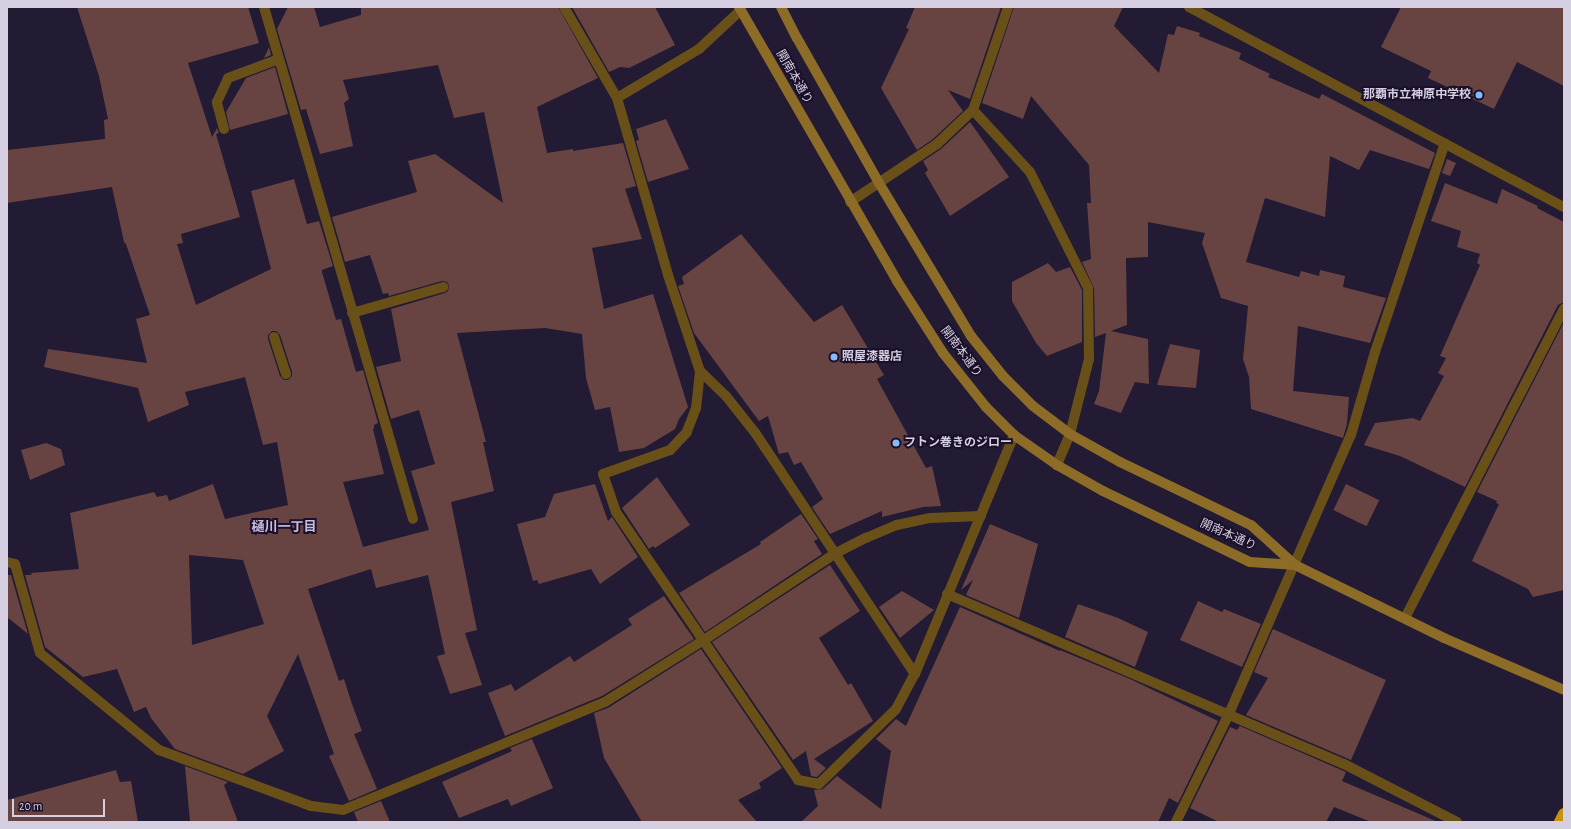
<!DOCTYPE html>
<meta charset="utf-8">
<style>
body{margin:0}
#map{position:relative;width:1571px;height:829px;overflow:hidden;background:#231a34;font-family:"Alegreya Sans","Noto Sans JP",sans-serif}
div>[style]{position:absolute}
.building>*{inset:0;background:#674441;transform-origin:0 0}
.street>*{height:10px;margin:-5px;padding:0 5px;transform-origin:5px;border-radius:5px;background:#694f18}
.secondary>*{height:10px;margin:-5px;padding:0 5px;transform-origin:5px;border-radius:5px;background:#8c6c26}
.highway>*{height:12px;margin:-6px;padding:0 6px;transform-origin:6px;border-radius:6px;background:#c7930f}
.dots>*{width:11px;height:11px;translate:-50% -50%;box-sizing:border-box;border:2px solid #1a1029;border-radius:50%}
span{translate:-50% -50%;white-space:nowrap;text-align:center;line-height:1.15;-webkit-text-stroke:4px #1a1029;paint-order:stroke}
.street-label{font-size:12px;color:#d5cfe1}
.poi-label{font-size:12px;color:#d5cfe1;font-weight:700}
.right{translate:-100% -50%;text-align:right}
.left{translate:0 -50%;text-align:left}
.neighbourhood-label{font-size:13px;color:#c9bee0;font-weight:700}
.frame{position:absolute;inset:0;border:8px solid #d5cfe1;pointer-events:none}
.scale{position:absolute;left:12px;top:799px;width:93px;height:18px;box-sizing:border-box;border:2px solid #d5cfe1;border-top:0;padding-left:5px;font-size:12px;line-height:14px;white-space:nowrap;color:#d5cfe1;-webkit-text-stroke:3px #1a1029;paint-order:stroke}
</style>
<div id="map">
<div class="building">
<div style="clip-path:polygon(evenodd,77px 7px,248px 7px,259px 43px,188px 63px,212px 137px,217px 128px,219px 133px,216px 134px,240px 217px,181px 234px,183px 243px,177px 244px,196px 305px,271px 269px,251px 191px,294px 179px,307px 224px,319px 221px,333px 266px,322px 270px,322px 272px,336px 320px,341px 319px,356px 372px,363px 370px,378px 423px,374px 425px,374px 428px,373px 429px,384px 474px,343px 482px,363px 547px,429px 530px,411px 471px,435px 464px,419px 410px,391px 419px,376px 367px,401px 361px,391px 309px,445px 293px,448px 291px,449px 286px,447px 282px,442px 281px,389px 296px,388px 293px,383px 294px,370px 255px,345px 262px,332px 217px,417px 192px,408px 161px,435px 154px,503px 203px,484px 112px,454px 118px,438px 65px,343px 80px,349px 99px,344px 103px,353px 146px,320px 154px,306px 109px,301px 110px,277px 29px,288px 7px,314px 7px,320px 27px,361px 15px,361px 7px,558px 7px,598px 78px,537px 107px,547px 153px,573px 149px,573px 151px,623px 143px,636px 186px,625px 189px,642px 239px,592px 248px,604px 309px,653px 294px,688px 407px,679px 419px,675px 429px,644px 448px,619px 452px,610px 407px,595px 410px,586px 378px,582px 334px,545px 328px,457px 333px,486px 442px,483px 442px,494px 491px,451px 502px,477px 630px,465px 633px,482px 685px,450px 694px,437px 656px,445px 654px,428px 575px,376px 588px,371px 569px,308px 589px,339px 681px,344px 679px,352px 704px,362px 731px,354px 734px,377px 789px,349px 801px,329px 756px,334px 754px,298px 654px,267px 716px,284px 751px,243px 774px,175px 749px,151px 718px,146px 707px,134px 712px,117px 669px,83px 677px,45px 647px,25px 575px,32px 575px,31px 573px,79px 569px,70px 513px,154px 492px,157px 497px,167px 495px,169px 501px,213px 484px,225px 519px,288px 505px,277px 442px,263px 445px,245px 377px,185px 392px,189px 405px,148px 422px,138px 388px,44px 367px,48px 349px,147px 363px,136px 319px,150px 315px,126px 244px,124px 242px,112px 187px,7px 203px,7px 150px,105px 139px,104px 120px,108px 119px,99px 76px,77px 7px,272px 331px,276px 331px,280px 335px,292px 372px,292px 376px,288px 380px,284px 380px,280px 376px,268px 339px,268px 335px,272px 331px,77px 7px,189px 555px,243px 560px,264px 624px,192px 645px,189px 555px)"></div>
<div style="clip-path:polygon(572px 7px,655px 7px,675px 45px,629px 68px,620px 67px,609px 72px)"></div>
<div style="clip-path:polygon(915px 7px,1001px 7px,970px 99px,948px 90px,963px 111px,933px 139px,917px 150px,881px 88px,909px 29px,906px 28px)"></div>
<div style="clip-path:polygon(1014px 7px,1123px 7px,1114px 26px,1159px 73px,1168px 34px,1174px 35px,1177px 26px,1200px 33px,1199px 36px,1241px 53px,1239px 59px,1270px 74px,1268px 77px,1319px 99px,1322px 94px,1435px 153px,1429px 169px,1370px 150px,1359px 170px,1330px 156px,1325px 217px,1265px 198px,1246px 262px,1299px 277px,1301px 271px,1319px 276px,1320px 270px,1345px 276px,1343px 287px,1386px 298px,1370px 343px,1298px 326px,1293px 391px,1349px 397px,1347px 424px,1343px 438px,1251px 409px,1249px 377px,1243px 359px,1248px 306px,1221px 298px,1202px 243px,1205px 233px,1148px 222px,1148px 257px,1126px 258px,1127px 325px,1111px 331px,1148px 339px,1149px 384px,1135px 382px,1121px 413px,1094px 404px,1099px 391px,1106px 333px,1095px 337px,1094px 288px,1082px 262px,1091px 259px,1087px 203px,1091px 203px,1089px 165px,1031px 96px,1023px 119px,982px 103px)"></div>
<div style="clip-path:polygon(1401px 7px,1564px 7px,1564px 86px,1517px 62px,1494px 109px,1428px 78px,1431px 71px,1381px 47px)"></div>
<div style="clip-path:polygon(269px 47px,271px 55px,264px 58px)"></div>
<div style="clip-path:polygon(275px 67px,288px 114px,230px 130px,226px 112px,246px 78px)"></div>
<div style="clip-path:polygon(666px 119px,689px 169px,648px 182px,636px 141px,639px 140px,636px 129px)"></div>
<div style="clip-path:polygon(970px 122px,1009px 177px,950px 216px,925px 173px,928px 170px,923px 161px,941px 149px)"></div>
<div style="clip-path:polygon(1447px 159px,1456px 163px,1450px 176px,1442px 173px)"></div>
<div style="clip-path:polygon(1445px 183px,1497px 204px,1502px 189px,1538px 206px,1537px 208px,1564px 222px,1564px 302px,1558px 305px,1465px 487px,1400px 456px,1364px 445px,1375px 423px,1413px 418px,1420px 421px,1444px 376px,1438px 373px,1446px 358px,1440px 356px,1480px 265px,1477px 263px,1480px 254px,1457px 247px,1461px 231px,1431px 221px)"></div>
<div style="clip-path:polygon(741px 234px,814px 322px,842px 305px,884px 375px,877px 379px,926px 468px,932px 466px,941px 506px,923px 507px,882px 517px,882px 511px,830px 534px,812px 507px,823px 499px,801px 462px,794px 465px,788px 452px,779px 454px,768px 416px,759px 421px,694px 333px,678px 286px,684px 284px,682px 277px)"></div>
<div style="clip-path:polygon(1048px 263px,1056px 272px,1070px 267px,1082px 290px,1082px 342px,1047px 356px,1036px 343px,1012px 301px,1012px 282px)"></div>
<div style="clip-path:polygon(1564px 322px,1564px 590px,1533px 597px,1528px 589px,1472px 561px,1499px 504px,1496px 503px,1497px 501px,1477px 492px)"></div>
<div style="clip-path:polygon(1170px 344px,1200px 350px,1196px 388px,1157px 385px)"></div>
<div style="clip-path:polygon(46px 443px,61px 449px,65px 465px,30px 480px,21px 450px)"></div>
<div style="clip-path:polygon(657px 477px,690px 525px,655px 548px,653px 546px,649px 549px,622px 508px)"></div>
<div style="clip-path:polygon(595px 484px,608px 521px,612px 517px,638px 557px,600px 584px,591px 569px,539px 584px,537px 580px,533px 581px,517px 524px,545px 517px,554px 494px)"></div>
<div style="left:1346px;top:484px;width:37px;height:29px;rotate:26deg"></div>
<div style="clip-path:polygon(801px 514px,818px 539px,814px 541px,822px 554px,705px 632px,679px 593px,761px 544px,760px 542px)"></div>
<div style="clip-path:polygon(990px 524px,1038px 544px,1019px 618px,966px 595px,973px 580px,961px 590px)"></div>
<div style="clip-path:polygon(830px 565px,860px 611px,819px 638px,848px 685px,851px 683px,873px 721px,814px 759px,826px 768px,817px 777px,811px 776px,806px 751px,793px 760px,712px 642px)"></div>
<div style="clip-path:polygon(7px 575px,11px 575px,28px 634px,7px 617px)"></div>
<div style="clip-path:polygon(902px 591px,934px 610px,900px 638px,879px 607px)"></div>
<div style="clip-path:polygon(664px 596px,694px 639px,602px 696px,505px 736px,488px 693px,511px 684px,515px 691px,570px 656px,574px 662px,632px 625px,628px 619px)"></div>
<div style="clip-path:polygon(1198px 601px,1222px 612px,1224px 609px,1261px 624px,1242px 667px,1180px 640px)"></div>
<div style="clip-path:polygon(1078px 604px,1118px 618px,1148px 632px,1135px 667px,1065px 637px)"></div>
<div style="clip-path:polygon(960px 607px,1060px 651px,1060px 650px,1130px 679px,1218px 721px,1178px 803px,1169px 798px,1158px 822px,801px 822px,818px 806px,814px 790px,823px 789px,837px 776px,881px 809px,891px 751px,876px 739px,896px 719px,906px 726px)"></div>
<div style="clip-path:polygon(1273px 629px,1386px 680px,1351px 760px,1246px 715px,1268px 678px,1254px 672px)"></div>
<div style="clip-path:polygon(701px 649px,782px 768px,759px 783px,761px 788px,738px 800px,757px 822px,642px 822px,604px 758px,594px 713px,608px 708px)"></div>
<div style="clip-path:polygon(1240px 726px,1346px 772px,1342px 781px,1438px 822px,1371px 822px,1334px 807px,1326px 822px,1219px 822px,1190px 808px,1230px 727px,1237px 730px)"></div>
<div style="clip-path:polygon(532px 739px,553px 788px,511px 806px,508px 799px,459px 818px,442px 782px,512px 751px,510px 748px)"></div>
<div style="clip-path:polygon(185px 766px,228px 782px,224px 785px,238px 822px,190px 822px)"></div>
<div style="clip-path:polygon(116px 770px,120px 782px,131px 781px,138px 822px,7px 822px,7px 800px)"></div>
<div style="clip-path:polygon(381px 801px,390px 822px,358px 822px,354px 812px)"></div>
</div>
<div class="street">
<div style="left:264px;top:7px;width:533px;rotate:73.77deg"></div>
<div style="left:564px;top:7px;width:105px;rotate:59.8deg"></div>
<div style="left:617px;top:98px;width:184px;rotate:73.9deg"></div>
<div style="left:668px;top:275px;width:101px;rotate:71.6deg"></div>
<div style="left:700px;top:371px;width:37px;rotate:96deg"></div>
<div style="left:696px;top:408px;width:26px;rotate:111deg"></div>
<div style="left:687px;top:432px;width:25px;rotate:133deg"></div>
<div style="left:670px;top:450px;width:71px;rotate:160.3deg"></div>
<div style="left:603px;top:474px;width:40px;rotate:71.1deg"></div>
<div style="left:616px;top:512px;width:324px;rotate:55.8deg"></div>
<div style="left:798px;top:780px;width:21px;rotate:11deg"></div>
<div style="left:819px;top:784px;width:107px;rotate:-44.2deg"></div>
<div style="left:896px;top:709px;width:40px;rotate:-62deg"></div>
<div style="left:915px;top:674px;width:259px;rotate:-67.5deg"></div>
<div style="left:1189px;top:7px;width:425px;rotate:28.1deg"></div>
<div style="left:617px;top:98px;width:96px;rotate:-30.9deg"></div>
<div style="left:699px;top:49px;width:57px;rotate:-42.9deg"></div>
<div style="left:973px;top:110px;width:84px;rotate:47.4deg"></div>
<div style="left:1030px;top:172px;width:130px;rotate:63.4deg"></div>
<div style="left:1088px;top:288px;width:71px;rotate:89.2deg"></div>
<div style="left:1089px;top:359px;width:77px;rotate:104.2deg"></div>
<div style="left:1070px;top:434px;width:34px;rotate:113deg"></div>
<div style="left:224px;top:129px;width:28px;rotate:-105deg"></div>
<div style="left:217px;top:102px;width:26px;rotate:-65deg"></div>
<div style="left:228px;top:78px;width:54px;rotate:-20.4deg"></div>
<div style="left:850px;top:202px;width:105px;rotate:-33.7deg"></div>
<div style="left:937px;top:144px;width:50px;rotate:-43.4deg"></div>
<div style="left:973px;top:110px;width:109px;rotate:-71.2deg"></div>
<div style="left:352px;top:313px;width:95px;rotate:-15.9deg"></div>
<div style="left:274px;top:337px;width:39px;rotate:72deg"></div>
<div style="left:700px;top:371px;width:36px;rotate:44deg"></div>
<div style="left:726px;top:396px;width:48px;rotate:51.7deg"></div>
<div style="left:756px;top:434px;width:288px;rotate:56.5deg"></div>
<div style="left:7px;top:562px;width:8px;rotate:14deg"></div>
<div style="left:15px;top:564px;width:92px;rotate:74.3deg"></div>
<div style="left:40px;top:653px;width:154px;rotate:39.2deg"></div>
<div style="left:159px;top:750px;width:162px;rotate:20.2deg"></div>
<div style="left:311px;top:806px;width:32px;rotate:7deg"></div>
<div style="left:343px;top:810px;width:283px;rotate:-22.4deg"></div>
<div style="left:605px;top:702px;width:117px;rotate:-32.1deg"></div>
<div style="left:704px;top:640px;width:158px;rotate:-33.4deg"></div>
<div style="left:836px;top:553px;width:34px;rotate:-27deg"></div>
<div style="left:866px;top:538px;width:34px;rotate:-23deg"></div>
<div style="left:897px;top:525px;width:34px;rotate:-12deg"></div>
<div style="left:930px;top:518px;width:51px;rotate:-2.2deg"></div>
<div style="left:947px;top:594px;width:432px;rotate:23.2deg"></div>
<div style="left:1344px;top:764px;width:127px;rotate:27.2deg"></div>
<div style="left:1405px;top:618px;width:348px;rotate:-62.8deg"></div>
<div style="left:1176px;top:822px;width:118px;rotate:-63.9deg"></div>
<div style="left:1228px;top:716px;width:307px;rotate:-66.4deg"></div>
<div style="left:1351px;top:435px;width:86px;rotate:-73.9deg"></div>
<div style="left:1375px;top:352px;width:220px;rotate:-71.5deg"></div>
</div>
<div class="secondary">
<div style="left:739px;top:7px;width:316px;rotate:60deg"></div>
<div style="left:897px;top:281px;width:85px;rotate:57.4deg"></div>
<div style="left:943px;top:353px;width:69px;rotate:51.5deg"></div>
<div style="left:986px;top:407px;width:40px;rotate:45deg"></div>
<div style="left:1014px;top:435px;width:52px;rotate:34.9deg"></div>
<div style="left:1057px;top:465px;width:53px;rotate:29.5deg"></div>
<div style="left:1103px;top:491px;width:163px;rotate:25.8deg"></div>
<div style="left:1250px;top:562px;width:45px;rotate:3.8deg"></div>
<div style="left:781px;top:7px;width:35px;rotate:63deg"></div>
<div style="left:797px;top:38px;width:167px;rotate:60.5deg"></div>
<div style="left:879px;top:183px;width:179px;rotate:59deg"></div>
<div style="left:971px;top:336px;width:51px;rotate:51.3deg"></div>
<div style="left:1003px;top:376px;width:42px;rotate:45deg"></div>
<div style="left:1033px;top:406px;width:46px;rotate:37.1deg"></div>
<div style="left:1070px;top:434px;width:57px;rotate:29.2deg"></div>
<div style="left:1120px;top:462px;width:145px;rotate:25.7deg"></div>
<div style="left:1251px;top:525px;width:59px;rotate:42.3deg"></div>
<div style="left:1295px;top:565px;width:166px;rotate:26.1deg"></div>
<div style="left:1444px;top:638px;width:131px;rotate:23.4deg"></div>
</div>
<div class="highway">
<div style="left:1560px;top:822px;width:9px;rotate:-63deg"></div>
</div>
<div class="dots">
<div style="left:1479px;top:95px;background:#86bbfb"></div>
<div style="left:834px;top:357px;background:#86bbfb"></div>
<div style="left:896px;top:443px;background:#86bbfb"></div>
</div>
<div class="street-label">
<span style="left:794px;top:77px;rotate:60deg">開南本通り</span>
<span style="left:961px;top:352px;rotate:53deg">開南本通り</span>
<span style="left:1228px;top:535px;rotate:24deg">開南本通り</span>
</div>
<div class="poi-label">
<span class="right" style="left:1471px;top:95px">那覇市立神原中学校</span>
<span class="left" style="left:842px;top:357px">照屋漆器店</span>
<span class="left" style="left:904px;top:443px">フトン巻きのジロー</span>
</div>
<div class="neighbourhood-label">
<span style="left:284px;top:528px">樋川一丁目</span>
</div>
<div class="frame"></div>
<div class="scale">20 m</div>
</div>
